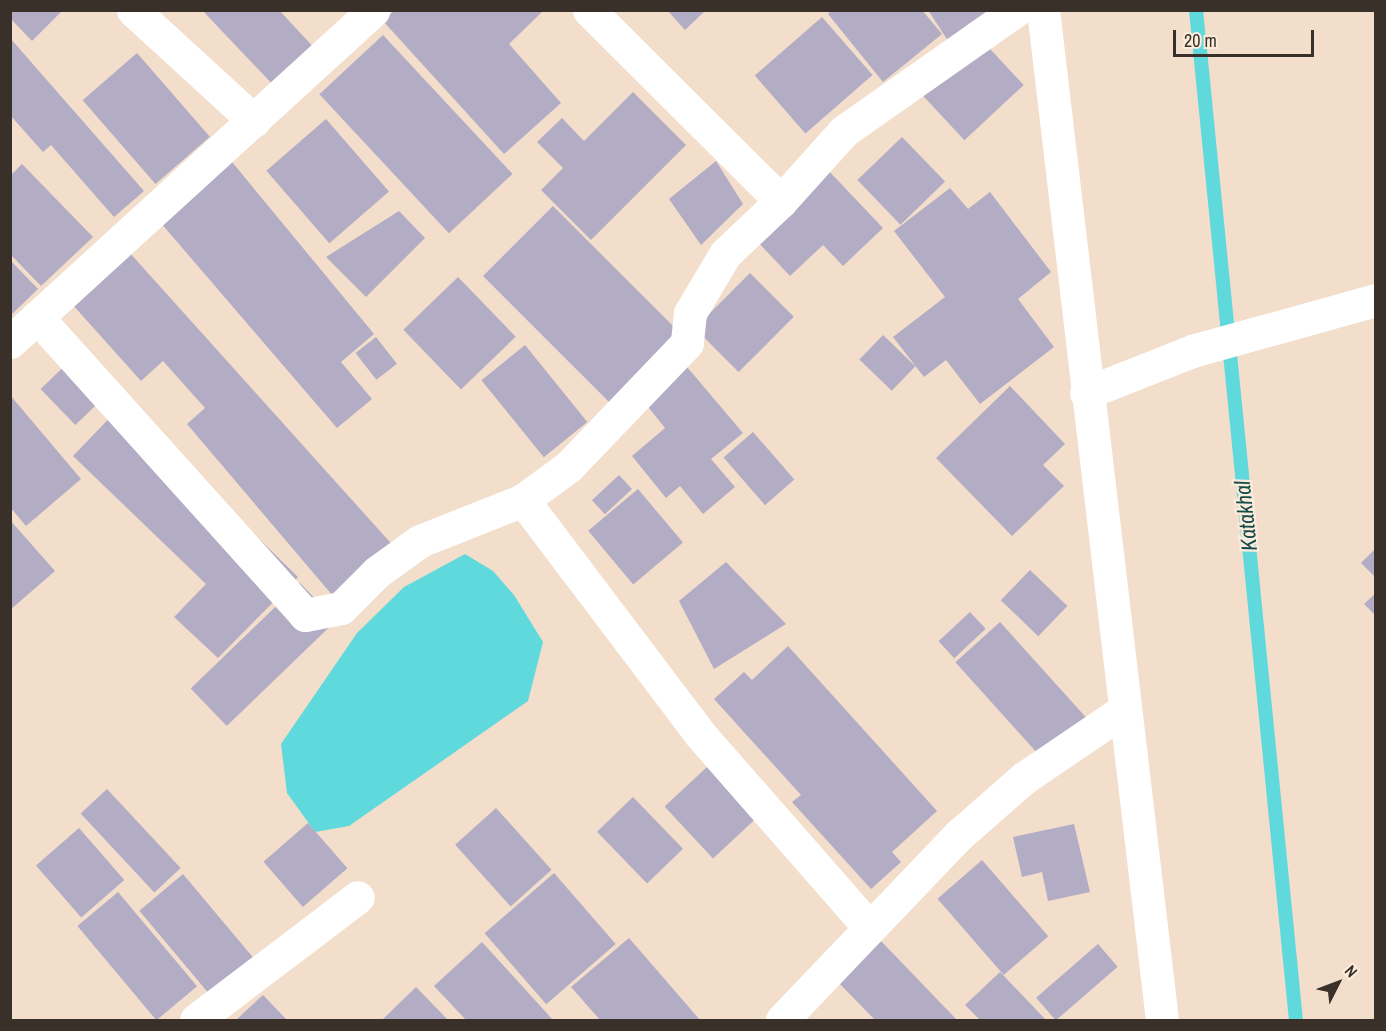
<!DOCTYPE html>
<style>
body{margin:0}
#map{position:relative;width:1386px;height:1031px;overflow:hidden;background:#f2deca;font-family:"Archivo Narrow",sans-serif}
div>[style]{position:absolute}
.water>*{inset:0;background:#60d9dd}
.stream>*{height:14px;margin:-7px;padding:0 7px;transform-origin:7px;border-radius:7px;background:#60d9dd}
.building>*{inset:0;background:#b3acc5;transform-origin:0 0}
.minor>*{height:33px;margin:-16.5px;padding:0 16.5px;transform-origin:16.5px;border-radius:16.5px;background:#fff}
span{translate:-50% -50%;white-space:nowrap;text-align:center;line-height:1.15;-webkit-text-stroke:4.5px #fcecdc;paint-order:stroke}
.water-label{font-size:22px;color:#144b4c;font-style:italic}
.frame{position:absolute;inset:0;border:12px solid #393129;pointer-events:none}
.north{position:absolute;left:1308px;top:953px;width:60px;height:60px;-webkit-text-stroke:4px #fcecdc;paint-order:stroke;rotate:48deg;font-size:16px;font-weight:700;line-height:24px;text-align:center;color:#393129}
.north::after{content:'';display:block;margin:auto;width:21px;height:27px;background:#393129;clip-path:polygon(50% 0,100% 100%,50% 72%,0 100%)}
.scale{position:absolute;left:1173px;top:30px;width:141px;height:27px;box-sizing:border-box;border:3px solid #393129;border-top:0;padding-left:8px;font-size:18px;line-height:21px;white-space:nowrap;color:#393129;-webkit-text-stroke:4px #fcecdc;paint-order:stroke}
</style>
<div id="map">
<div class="water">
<div style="clip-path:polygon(465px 554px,493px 571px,514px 595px,543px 642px,528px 701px,349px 826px,315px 832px,287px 793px,281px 744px,357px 633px,404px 587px)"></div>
</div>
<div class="stream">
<div style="left:1196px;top:10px;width:1015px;rotate:84.35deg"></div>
</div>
<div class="building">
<div style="clip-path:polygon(10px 10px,63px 10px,32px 41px,10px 18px)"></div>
<div style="clip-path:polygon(202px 10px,279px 10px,317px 51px,277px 89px)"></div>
<div style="clip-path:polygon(395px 10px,544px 10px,509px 44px,561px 103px,504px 154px,383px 21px)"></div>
<div style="clip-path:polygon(667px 10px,706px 10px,685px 30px)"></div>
<div style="clip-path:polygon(832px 10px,922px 10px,942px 34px,883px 82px,828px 14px)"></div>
<div style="clip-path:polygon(928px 10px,1003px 10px,950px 44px)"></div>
<div style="left:822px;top:17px;width:77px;height:89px;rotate:49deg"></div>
<div style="left:383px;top:35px;width:190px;height:87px;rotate:47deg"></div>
<div style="left:978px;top:36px;width:67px;height:81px;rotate:47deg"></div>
<div style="clip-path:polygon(10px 38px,144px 191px,114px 217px,51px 145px,43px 152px,10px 115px)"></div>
<div style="left:137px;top:53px;width:111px;height:72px;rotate:49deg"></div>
<div style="clip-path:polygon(633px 92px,686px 145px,591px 240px,541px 190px,563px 168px,537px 142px,562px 118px,584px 141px)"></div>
<div style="left:326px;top:119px;width:96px;height:79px;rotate:49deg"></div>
<div style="left:902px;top:137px;width:62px;height:62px;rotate:46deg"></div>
<div style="clip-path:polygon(716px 161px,743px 204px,701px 245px,669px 199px)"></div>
<div style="clip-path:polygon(232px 162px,374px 334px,341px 362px,372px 399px,337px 428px,160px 222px)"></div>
<div style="clip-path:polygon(22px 164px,93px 237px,41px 286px,10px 254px,10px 176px)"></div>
<div style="clip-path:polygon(826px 168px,883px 228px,843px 266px,823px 245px,790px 276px,754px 238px)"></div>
<div style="clip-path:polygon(950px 188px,968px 209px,990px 192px,1051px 272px,1018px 299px,1054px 347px,980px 404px,946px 360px,924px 377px,893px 337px,945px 297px,894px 231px)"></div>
<div style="left:553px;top:206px;width:185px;height:99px;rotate:45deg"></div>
<div style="clip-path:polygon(399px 211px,425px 238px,366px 297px,326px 257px)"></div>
<div style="clip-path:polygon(129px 252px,397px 550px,338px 602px,187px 424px,205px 408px,163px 361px,141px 381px,72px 304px)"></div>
<div style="clip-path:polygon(10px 260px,38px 289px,10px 316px)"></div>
<div style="left:750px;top:273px;width:62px;height:78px;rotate:45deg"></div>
<div style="left:458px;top:277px;width:83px;height:76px;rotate:46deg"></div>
<div style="left:883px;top:335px;width:45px;height:34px;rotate:44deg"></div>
<div style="left:376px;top:337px;width:34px;height:26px;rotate:52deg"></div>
<div style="left:525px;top:345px;width:99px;height:56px;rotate:51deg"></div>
<div style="left:78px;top:353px;width:50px;height:52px;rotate:46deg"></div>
<div style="clip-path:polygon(687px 367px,743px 433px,711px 459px,735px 487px,703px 514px,680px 486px,666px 498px,632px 456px,665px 428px,645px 403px)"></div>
<div style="clip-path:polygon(1010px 386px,1065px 444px,1043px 465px,1064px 486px,1012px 536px,936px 458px)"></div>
<div style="clip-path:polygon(10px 395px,81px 479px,26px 526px,10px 507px)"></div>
<div style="clip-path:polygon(122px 405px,298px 577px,218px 658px,174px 617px,206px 584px,73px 456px)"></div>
<div style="left:753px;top:432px;width:63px;height:39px;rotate:49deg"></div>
<div style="left:619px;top:475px;width:19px;height:37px;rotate:47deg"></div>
<div style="left:638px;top:489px;width:70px;height:65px;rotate:50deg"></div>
<div style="clip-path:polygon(10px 520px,55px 571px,10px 610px)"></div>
<div style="clip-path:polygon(1376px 548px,1376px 578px,1361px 563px)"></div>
<div style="clip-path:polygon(726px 562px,786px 624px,714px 669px,679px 601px)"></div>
<div style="left:1030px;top:570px;width:52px;height:42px;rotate:44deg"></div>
<div style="left:300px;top:583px;width:52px;height:152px;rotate:46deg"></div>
<div style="clip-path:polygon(1376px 593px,1376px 616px,1364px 604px)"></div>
<div style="left:970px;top:612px;width:23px;height:43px;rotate:47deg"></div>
<div style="left:1000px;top:622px;width:131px;height:60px;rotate:48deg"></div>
<div style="clip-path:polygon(788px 646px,937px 811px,892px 852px,901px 862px,871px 889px,792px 802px,801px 795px,714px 699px,744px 672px,752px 680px)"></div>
<div style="left:707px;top:767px;width:71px;height:58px;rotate:47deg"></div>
<div style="left:107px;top:789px;width:108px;height:36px;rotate:47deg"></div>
<div style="left:633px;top:797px;width:72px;height:50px;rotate:46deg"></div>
<div style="left:496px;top:808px;width:83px;height:55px;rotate:48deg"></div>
<div style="left:308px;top:823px;width:60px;height:59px;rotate:49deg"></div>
<div style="clip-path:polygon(1074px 824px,1090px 892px,1048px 901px,1042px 872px,1022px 877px,1013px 837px)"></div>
<div style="left:79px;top:828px;width:69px;height:57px;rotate:49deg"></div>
<div style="left:982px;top:860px;width:101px;height:59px;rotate:49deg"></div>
<div style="left:554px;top:873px;width:94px;height:92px;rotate:49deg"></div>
<div style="left:183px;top:874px;width:114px;height:57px;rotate:50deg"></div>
<div style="left:118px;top:892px;width:123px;height:53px;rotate:50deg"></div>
<div style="clip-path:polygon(629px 938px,700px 1020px,600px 1020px,571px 987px)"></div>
<div style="clip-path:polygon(881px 941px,957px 1020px,875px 1020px,838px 982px)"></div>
<div style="clip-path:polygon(482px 942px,553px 1020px,466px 1020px,434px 986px)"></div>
<div style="left:1098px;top:944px;width:30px;height:82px;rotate:49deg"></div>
<div style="clip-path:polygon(1000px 972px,1003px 975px,1046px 1020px,980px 1020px,965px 1005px)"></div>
<div style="clip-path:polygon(416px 987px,448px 1020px,382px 1020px)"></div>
<div style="clip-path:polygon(263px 995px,287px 1020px,236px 1020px)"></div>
</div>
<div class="minor">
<div style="left:133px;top:10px;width:164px;rotate:42.5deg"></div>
<div style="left:589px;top:10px;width:271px;rotate:44.9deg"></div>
<div style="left:781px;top:201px;width:77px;rotate:136.6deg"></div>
<div style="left:725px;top:254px;width:69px;rotate:120.7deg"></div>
<div style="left:690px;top:313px;width:30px;rotate:96deg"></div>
<div style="left:687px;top:343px;width:172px;rotate:133.8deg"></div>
<div style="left:568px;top:467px;width:56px;rotate:143.7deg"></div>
<div style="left:523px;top:500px;width:292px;rotate:52.9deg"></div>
<div style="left:699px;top:733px;width:258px;rotate:48.8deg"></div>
<div style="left:1043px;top:10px;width:1017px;rotate:83.28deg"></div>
<div style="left:781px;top:201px;width:94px;rotate:-48deg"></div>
<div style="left:844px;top:131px;width:210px;rotate:-35.1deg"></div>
<div style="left:37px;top:317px;width:401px;rotate:48deg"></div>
<div style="left:305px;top:615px;width:37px;rotate:-11deg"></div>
<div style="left:341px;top:608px;width:51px;rotate:-45deg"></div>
<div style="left:377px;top:572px;width:53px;rotate:-35.8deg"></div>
<div style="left:420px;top:541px;width:111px;rotate:-21.7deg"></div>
<div style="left:10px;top:342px;width:492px;rotate:-42.4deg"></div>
<div style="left:1086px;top:393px;width:114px;rotate:-21.6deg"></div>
<div style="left:1192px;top:351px;width:191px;rotate:-15.5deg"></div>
<div style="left:196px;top:1020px;width:203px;rotate:-37.2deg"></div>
<div style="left:782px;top:1020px;width:257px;rotate:-46.3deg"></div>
<div style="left:960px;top:834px;width:85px;rotate:-41.2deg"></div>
<div style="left:1024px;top:778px;width:121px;rotate:-34.2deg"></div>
</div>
<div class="water-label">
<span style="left:1246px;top:516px;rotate:-96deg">Katakhal</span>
</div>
<div class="frame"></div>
<div class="north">N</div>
<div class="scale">20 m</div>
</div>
